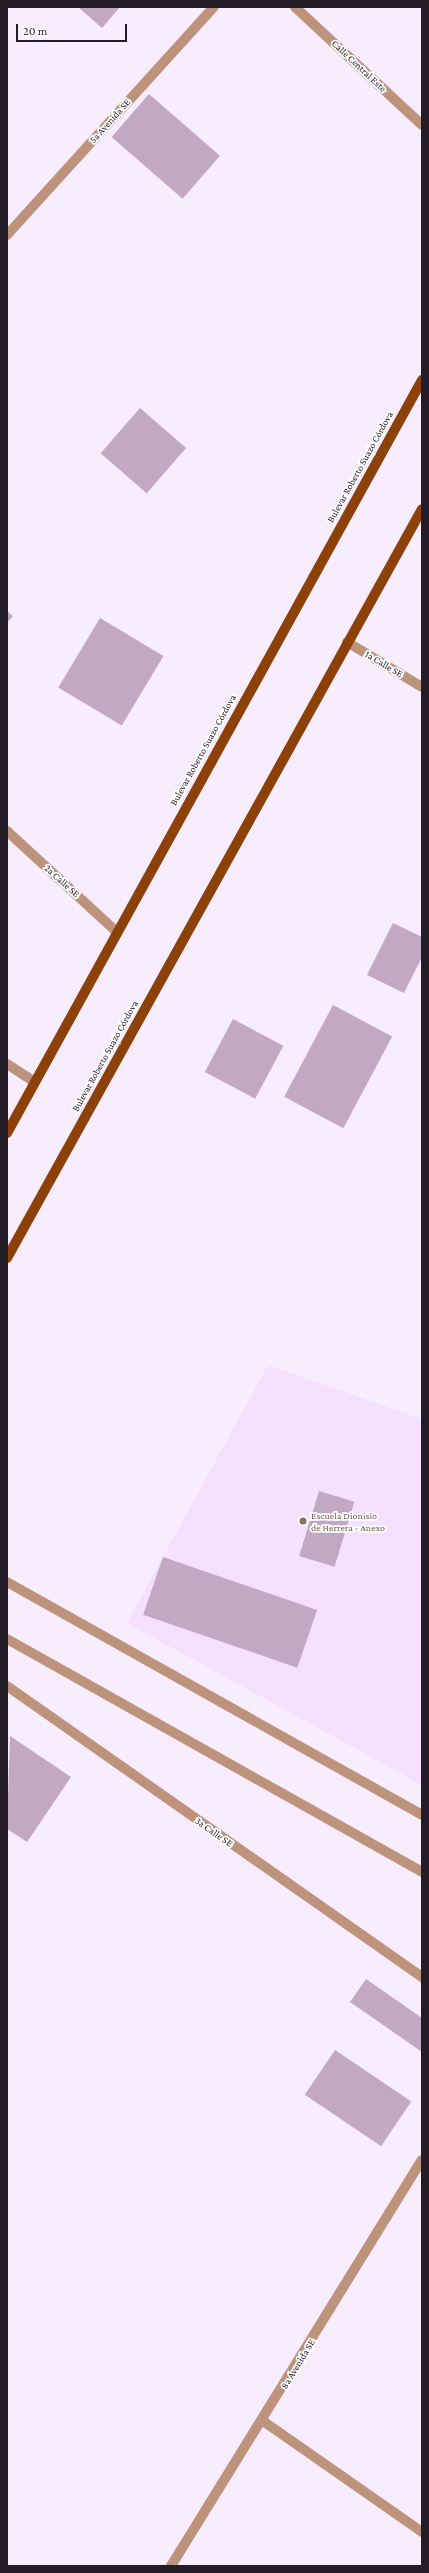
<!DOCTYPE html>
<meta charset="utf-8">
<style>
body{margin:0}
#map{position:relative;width:429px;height:2573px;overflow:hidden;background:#f8ecff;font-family:"Crimson Pro",serif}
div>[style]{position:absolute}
.built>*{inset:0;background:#f5e0ff}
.building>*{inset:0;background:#c2a8c2;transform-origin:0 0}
.minor>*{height:10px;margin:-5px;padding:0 5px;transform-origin:5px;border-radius:5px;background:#be937b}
.major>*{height:10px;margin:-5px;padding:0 5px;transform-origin:5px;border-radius:5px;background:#8b4107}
.dots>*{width:11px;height:11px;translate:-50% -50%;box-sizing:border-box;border:2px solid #fff;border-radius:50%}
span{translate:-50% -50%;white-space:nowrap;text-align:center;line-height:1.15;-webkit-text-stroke:3.5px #fff;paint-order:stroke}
.street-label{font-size:10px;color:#231c27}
.education-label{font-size:10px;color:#785e54}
.left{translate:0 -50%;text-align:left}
.frame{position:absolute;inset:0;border:8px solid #231c27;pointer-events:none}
.scale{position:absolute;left:16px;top:24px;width:111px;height:18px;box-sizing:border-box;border:2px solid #231c27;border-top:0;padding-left:5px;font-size:12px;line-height:14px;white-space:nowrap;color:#231c27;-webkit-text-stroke:3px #fff;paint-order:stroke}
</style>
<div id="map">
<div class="built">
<div style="clip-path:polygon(268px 1365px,422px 1419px,422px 1785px,127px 1623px)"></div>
</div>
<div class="building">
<div style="clip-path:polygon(78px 7px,120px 7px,102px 28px)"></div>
<div style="left:149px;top:94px;width:94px;height:57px;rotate:41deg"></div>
<div style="left:140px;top:408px;width:61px;height:60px;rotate:41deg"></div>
<div style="clip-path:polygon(7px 611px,13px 616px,7px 623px)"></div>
<div style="left:100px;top:618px;width:74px;height:81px;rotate:31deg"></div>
<div style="clip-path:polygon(393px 923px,422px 937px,422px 957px,404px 993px,367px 975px)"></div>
<div style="left:333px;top:1005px;width:67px;height:104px;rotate:28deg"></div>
<div style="left:233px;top:1019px;width:57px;height:60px;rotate:28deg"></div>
<div style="left:319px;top:1491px;width:37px;height:68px;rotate:17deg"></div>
<div style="left:163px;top:1557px;width:163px;height:61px;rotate:19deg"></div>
<div style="clip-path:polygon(10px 1736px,71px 1777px,27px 1842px,7px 1829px)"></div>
<div style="clip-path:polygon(366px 1979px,422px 2018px,422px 2052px,350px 2002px)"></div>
<div style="left:335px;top:2050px;width:92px;height:54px;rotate:34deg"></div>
</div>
<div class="minor">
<div style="left:295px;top:7px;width:173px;rotate:42.9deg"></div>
<div style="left:7px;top:235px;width:308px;rotate:-47.8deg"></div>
<div style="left:347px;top:642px;width:87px;rotate:31deg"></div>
<div style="left:7px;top:831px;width:149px;rotate:42.6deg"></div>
<div style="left:7px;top:1064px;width:33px;rotate:33deg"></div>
<div style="left:7px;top:1582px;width:476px;rotate:29.3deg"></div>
<div style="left:7px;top:1639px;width:476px;rotate:29.3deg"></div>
<div style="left:7px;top:1686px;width:507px;rotate:35.04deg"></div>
<div style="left:263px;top:2421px;width:194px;rotate:34.9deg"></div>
<div style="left:171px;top:2566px;width:477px;rotate:-58.3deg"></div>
</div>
<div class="major">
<div style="left:7px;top:1133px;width:860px;rotate:-61.14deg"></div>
<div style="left:7px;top:1258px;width:856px;rotate:-61.01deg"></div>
</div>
<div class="dots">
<div style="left:303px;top:1521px;background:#8d6e63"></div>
</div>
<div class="street-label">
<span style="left:359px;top:66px;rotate:43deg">Calle Central Este</span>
<span style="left:110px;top:121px;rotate:-48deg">5a Avenida SE</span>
<span style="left:360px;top:467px;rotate:-61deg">Bulevar Roberto Suazo Córdova</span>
<span style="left:384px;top:664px;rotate:31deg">1a Calle SE</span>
<span style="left:203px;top:750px;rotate:-61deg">Bulevar Roberto Suazo Córdova</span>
<span style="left:62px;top:881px;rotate:42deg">2a Calle SE</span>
<span style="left:105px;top:1056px;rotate:-61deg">Bulevar Roberto Suazo Córdova</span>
<span style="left:214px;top:1832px;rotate:35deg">3a Calle SE</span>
<span style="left:298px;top:2364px;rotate:-59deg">8a Avenida SE</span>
</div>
<div class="education-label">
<span class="left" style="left:311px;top:1521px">Escuela Dionisio<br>de Herrera - Anexo</span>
</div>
<div class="frame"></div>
<div class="scale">20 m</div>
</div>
